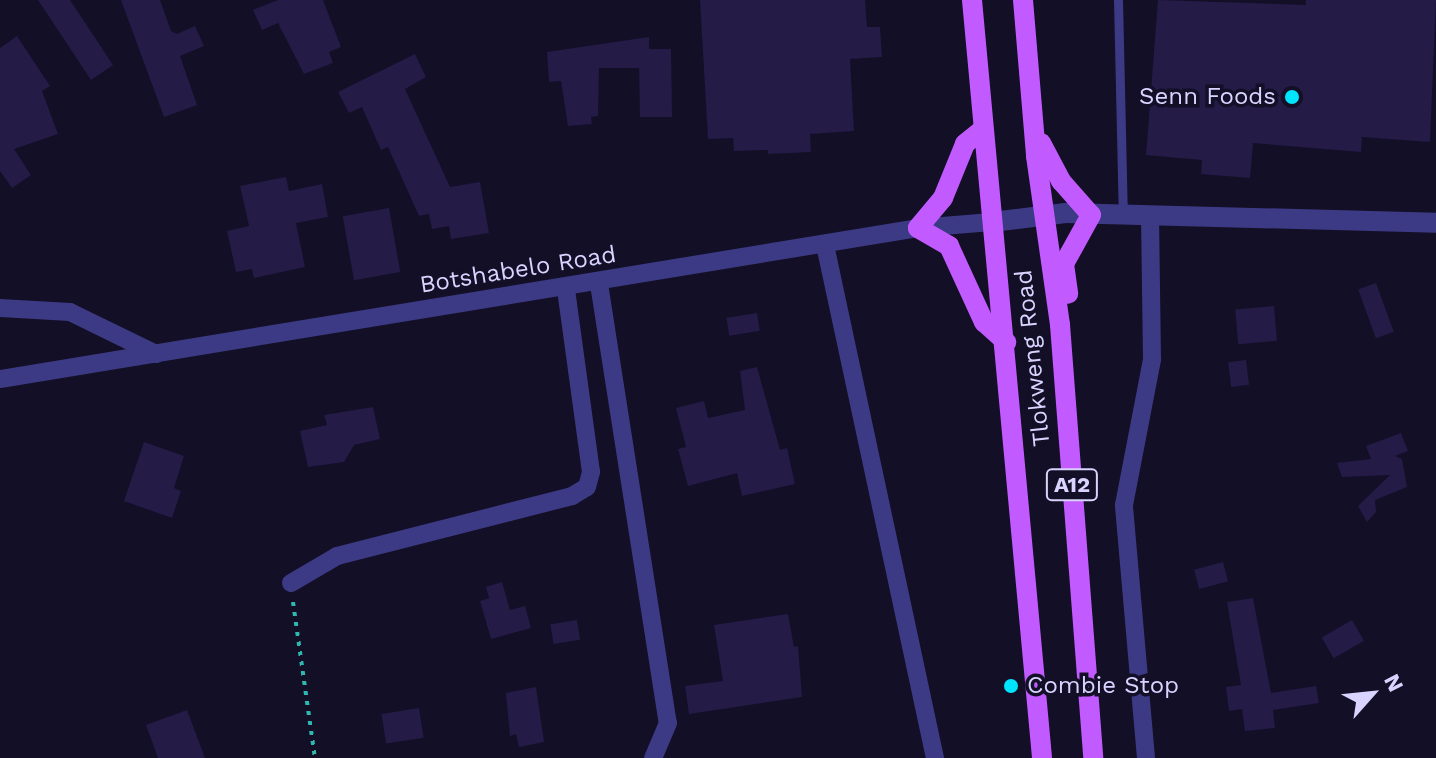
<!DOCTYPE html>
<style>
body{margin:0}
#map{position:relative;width:1436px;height:758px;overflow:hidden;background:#130f26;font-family:"Work Sans",sans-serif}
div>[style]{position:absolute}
.building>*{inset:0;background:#241b47;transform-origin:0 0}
.path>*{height:4px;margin-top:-2px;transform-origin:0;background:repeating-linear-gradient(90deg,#2fb8b0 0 4px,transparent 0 10px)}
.service>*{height:9px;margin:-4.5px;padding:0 4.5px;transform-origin:4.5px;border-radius:4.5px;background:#3d3a85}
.minor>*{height:18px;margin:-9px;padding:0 9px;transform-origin:9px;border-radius:9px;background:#3d3a85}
.tertiary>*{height:20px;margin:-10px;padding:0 10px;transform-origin:10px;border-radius:10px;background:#3d3a85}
.primary>*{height:20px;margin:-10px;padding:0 10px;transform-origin:10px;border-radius:10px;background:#c25bff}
.dots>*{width:22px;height:22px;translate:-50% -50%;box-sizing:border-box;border:4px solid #130f26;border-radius:50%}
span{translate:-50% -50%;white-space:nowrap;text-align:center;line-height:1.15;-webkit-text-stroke:7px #130f26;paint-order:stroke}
.shield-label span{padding:2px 6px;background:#130f26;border:2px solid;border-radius:6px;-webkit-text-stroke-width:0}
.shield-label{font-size:22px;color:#d9d4ff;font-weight:700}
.poi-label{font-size:24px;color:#d9d4ff}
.right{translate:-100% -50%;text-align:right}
.left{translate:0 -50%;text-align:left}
.street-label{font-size:24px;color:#d9d4ff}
.north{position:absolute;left:1332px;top:654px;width:80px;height:80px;-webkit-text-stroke:6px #130f26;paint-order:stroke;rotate:63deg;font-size:22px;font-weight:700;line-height:32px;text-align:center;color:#d9d4ff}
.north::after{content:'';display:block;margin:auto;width:28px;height:36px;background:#d9d4ff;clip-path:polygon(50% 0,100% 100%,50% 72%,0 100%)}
</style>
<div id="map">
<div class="building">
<div style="clip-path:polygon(38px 0,70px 0,113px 65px,91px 80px)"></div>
<div style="clip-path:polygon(121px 0,160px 0,171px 31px,177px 34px,195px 26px,204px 46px,180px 56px,197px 105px,164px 117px)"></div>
<div style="clip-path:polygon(278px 0,323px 0,341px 47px,329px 52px,333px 63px,304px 74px,278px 23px,262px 30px,253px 10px)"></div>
<div style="clip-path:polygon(700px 0,865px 0,867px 27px,880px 27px,882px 57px,850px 59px,854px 131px,810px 134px,811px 152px,768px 154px,768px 150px,734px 151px,733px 138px,708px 139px)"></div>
<div style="clip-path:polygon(1158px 0,1306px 5px,1306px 0,1436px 0,1430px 142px,1362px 137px,1361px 152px,1253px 143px,1250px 178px,1201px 174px,1202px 160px,1146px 155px)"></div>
<div style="clip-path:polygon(17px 36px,50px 86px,42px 91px,58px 134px,14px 149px,31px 175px,12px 188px,0 171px,0 48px)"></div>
<div style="clip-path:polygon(649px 37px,649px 49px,671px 49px,672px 117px,640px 117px,639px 68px,599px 68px,598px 116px,591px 117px,592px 124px,568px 126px,561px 81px,549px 82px,547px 52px)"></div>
<div style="clip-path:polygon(415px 54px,426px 77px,405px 89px,450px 187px,480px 182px,489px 233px,451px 239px,449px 226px,432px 229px,429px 214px,419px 216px,388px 147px,381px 150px,362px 107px,349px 113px,338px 92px)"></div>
<div style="clip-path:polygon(286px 177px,289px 191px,322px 184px,328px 217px,296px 223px,305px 267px,254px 278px,252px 269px,236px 272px,227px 231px,249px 226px,240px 186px)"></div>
<div style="left:389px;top:208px;width:65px;height:47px;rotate:80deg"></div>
<div style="left:1376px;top:283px;width:52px;height:19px;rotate:70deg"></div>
<div style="left:1274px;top:306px;width:35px;height:39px;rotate:85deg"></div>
<div style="left:757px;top:313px;width:18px;height:31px;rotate:81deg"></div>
<div style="left:1246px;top:360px;width:25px;height:18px;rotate:83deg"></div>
<div style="clip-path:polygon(757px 367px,780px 450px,787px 448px,795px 484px,742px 496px,737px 473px,688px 486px,678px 449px,686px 447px,676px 408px,704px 401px,708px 418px,745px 410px,740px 371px)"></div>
<div style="clip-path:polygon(373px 407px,380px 439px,354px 445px,344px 462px,308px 467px,300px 431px,327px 425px,324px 415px)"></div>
<div style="clip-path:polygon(1401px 433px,1408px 451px,1395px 456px,1402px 459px,1407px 487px,1375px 500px,1376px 512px,1367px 522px,1358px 506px,1390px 475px,1342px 477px,1337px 463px,1371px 459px,1366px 446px)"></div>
<div style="clip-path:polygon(144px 442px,184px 456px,174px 488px,181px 491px,172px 518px,124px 501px)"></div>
<div style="left:1223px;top:562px;width:20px;height:30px;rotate:75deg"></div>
<div style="clip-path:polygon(502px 582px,510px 610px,525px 606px,531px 628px,491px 639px,480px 601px,489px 598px,486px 587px)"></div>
<div style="clip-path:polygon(1253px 598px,1271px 693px,1316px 686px,1319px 703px,1273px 710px,1275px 728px,1245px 731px,1242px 709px,1229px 711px,1226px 687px,1241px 685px,1227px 602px)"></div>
<div style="clip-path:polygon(788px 614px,794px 647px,798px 646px,802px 697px,689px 714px,685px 686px,723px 681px,714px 625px)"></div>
<div style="left:577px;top:620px;width:20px;height:27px;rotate:81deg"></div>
<div style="left:1352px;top:620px;width:24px;height:35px;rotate:60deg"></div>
<div style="clip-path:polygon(536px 687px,544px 742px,519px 747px,516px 734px,510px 736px,506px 693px)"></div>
<div style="left:419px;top:708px;width:30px;height:38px;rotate:81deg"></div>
<div style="clip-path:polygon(187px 710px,205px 758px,158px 758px,146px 725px)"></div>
</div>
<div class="path">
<div style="left:293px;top:602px;width:158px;rotate:82deg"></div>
</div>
<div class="service">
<div style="left:1118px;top:0;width:216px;rotate:88.7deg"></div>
</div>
<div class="minor">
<div style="left:825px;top:245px;width:525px;rotate:77.9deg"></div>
<div style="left:599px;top:284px;width:444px;rotate:81.1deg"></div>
<div style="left:668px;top:723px;width:38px;rotate:113deg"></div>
<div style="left:0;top:308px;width:70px;rotate:3.3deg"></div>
<div style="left:70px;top:312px;width:96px;rotate:26deg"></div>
<div style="left:0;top:379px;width:930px;rotate:-9.34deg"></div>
<div style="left:918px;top:228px;width:74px;rotate:-4.6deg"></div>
<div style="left:291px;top:583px;width:53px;rotate:-30.4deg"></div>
<div style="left:337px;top:556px;width:243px;rotate:-14.3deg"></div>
<div style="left:572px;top:496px;width:17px;rotate:-31deg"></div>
<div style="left:587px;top:487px;width:16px;rotate:-75deg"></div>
<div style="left:591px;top:472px;width:185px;rotate:-97.8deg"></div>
<div style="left:1146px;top:758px;width:254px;rotate:-95deg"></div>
<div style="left:1124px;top:505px;width:149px;rotate:-79.1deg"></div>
<div style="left:1152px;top:359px;width:143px;rotate:-90.8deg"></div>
</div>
<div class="tertiary">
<div style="left:992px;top:222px;width:74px;rotate:-7deg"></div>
<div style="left:1065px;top:213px;width:371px;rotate:1.5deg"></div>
</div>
<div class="primary">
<div style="left:972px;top:0;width:761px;rotate:84.72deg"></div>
<div style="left:1023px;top:0;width:157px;rotate:85.2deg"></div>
<div style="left:1036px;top:156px;width:171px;rotate:81.9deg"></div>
<div style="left:1060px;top:325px;width:434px;rotate:85.6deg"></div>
<div style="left:982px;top:130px;width:22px;rotate:141deg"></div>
<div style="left:965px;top:144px;width:58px;rotate:112.2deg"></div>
<div style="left:943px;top:198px;width:39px;rotate:130deg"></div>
<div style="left:918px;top:228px;width:36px;rotate:30deg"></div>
<div style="left:949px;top:246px;width:84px;rotate:65.3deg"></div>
<div style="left:984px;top:322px;width:30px;rotate:42deg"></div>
<div style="left:1041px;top:143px;width:43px;rotate:62.2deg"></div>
<div style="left:1061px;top:181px;width:45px;rotate:48.6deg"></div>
<div style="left:1091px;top:215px;width:56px;rotate:118.9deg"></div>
<div style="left:1064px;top:264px;width:30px;rotate:82deg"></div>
</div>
<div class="dots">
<div style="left:1292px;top:97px;background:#00e5ff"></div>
<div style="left:1011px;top:686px;background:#00e5ff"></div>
</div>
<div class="shield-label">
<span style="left:1072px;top:485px">A12</span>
</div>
<div class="poi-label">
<span class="right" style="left:1276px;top:97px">Senn Foods</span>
<span class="left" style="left:1027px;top:686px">Combie Stop</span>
</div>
<div class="street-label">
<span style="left:518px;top:270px;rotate:-9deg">Botshabelo Road</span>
<span style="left:1033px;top:358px;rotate:-96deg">Tlokweng Road</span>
</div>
<div class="north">N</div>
</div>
